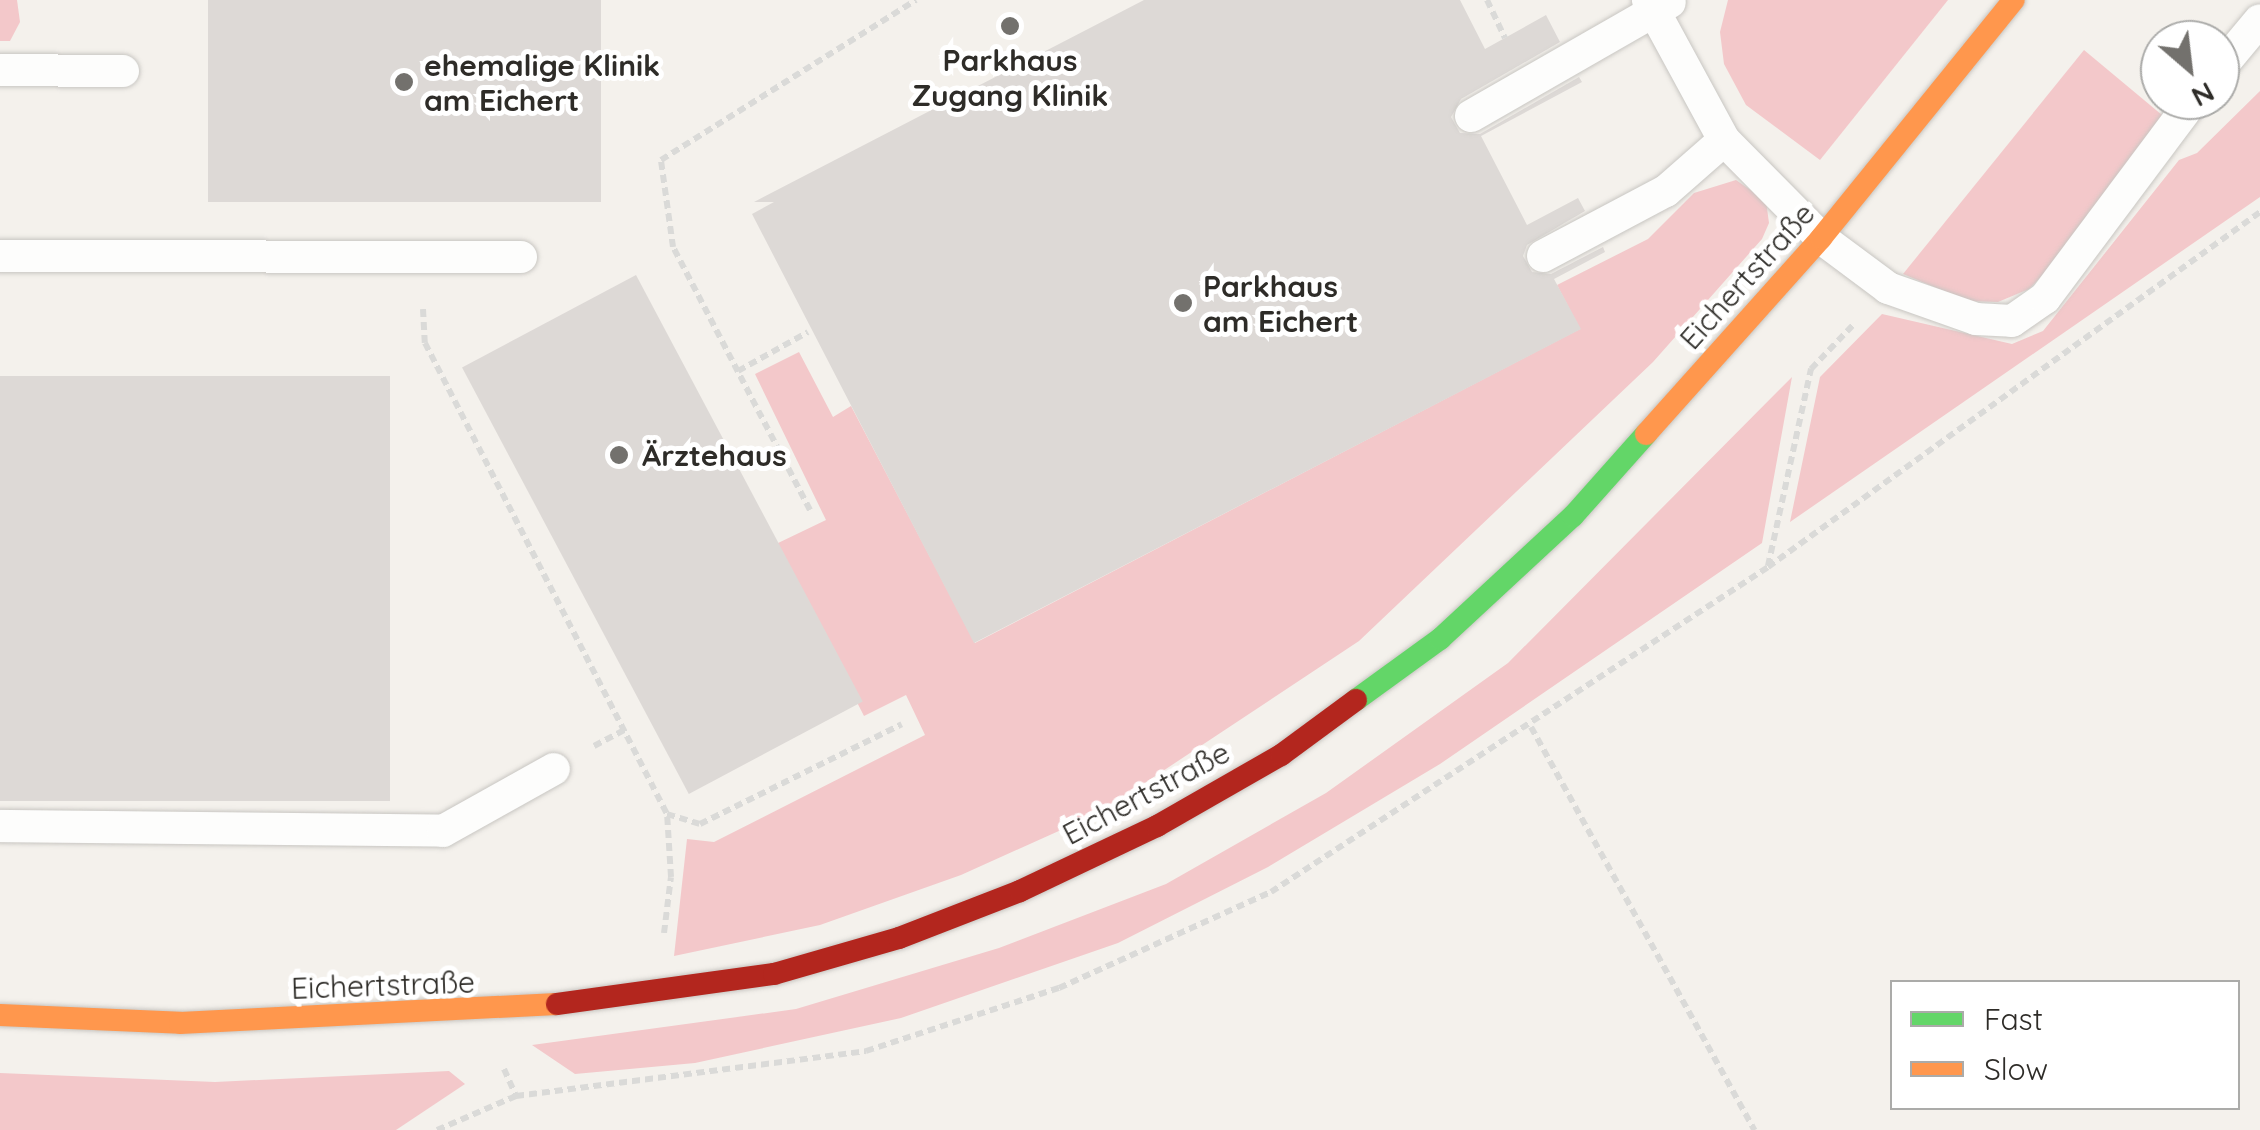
<!DOCTYPE html>
<meta charset="utf-8">
<style>
body{margin:0}
#map{position:relative;width:2260px;height:1130px;overflow:hidden;background:#f4f1ec;font-family:Quicksand,sans-serif}
div>[style]{position:absolute}
.green>*{inset:0;background:#f3c8ca}
.building>*{inset:0;background:#ddd9d6;transform-origin:0 0}
.path>*{height:6px;margin-top:-3px;transform-origin:0;background:repeating-linear-gradient(90deg,#dadad8 0 8px,transparent 0 13px)}
.roads{filter:drop-shadow(0 0 2px #c8c6c2) drop-shadow(0 0 2px #c8c6c2)}
.lane>*{height:32px;margin:-16px;padding:0 16px;transform-origin:16px;border-radius:16px;background:#fdfdfc}
.fast>*{height:22px;margin:-11px;padding:0 11px;transform-origin:11px;border-radius:11px;background:#63d668}
.slow>*{height:22px;margin:-11px;padding:0 11px;transform-origin:11px;border-radius:11px;background:#ff974d}
.jam>*{height:22px;margin:-11px;padding:0 11px;transform-origin:11px;border-radius:11px;background:#b3261e}
.dots>*{width:28px;height:28px;translate:-50% -50%;box-sizing:border-box;border:5px solid #fff;border-radius:50%}
span{translate:-50% -50%;white-space:nowrap;text-align:center;line-height:1.15;-webkit-text-stroke:10px #fff;paint-order:stroke}
.poi-label{font-size:30px;color:#2e2c28;font-weight:700}
.left{translate:0 -50%;text-align:left}
.street-label{font-size:30px;color:#2e2c28}
.legend{position:absolute;left:1890px;top:980px;width:350px;height:130px;box-sizing:border-box;background:#fff;border:2px solid #ababa9;margin:0;padding:12px 18px;list-style:none;font-size:30px;color:#2e2c28}
.legend li{display:flex;align-items:center;gap:20px;height:50px}
.legend b{width:50px;border:2px solid #ababa9}
.north{position:absolute;left:2140px;top:20px;width:100px;height:100px;box-sizing:border-box;background:#fff;border:2px solid #ababa9;border-radius:50%;rotate:152deg;font-size:28px;font-weight:700;line-height:40px;text-align:center;color:#2e2c28}
.north::after{content:'';display:block;margin:auto;width:35px;height:45px;background:#73716d;clip-path:polygon(50% 0,100% 100%,50% 72%,0 100%)}
</style>
<div id="map">
<div class="green">
<div style="clip-path:polygon(0 0,17px 0,20px 22px,10px 41px,0 41px)"></div>
<div style="clip-path:polygon(1728px 0,1948px 0,1820px 160px,1746px 105px,1724px 64px,1720px 32px)"></div>
<div style="clip-path:polygon(2084px 50px,2162px 115px,2065px 253px,2029px 289px,1998px 302px,1968px 301px,1903px 274px)"></div>
<div style="clip-path:polygon(2260px 91px,2260px 197px,1790px 522px,1820px 377px,1882px 314px,2012px 344px,2043px 331px,2179px 160px,2197px 153px)"></div>
<div style="clip-path:polygon(1736px 180px,1766px 201px,1769px 223px,1762px 239px,1653px 362px,1359px 641px,1101px 812px,961px 875px,820px 925px,674px 956px,687px 839px,714px 842px,925px 735px,906px 695px,864px 716px,776px 544px,826px 520px,755px 374px,799px 352px,833px 417px,851px 406px,975px 643px,1580px 329px,1557px 285px,1648px 239px,1694px 193px)"></div>
<div style="clip-path:polygon(1792px 377px,1762px 543px,1440px 764px,1268px 867px,1118px 943px,901px 1018px,695px 1063px,575px 1074px,532px 1045px,796px 1009px,999px 948px,1166px 884px,1326px 793px,1508px 663px)"></div>
<div style="clip-path:polygon(449px 1071px,465px 1084px,396px 1130px,0 1130px,0 1073px,215px 1082px)"></div>
</div>
<div class="building">
<div style="left:208px;top:0;width:393px;height:202px"></div>
<div style="clip-path:polygon(1144px 0,1460px 0,1485px 49px,1546px 15px,1560px 42px,1461px 99px,1451px 117px,1460px 133px,1480px 134px,1579px 77px,1582px 82px,1481px 136px,1527px 225px,1578px 198px,1585px 211px,1527px 245px,1523px 256px,1532px 272px,1551px 274px,1603px 247px,1605px 252px,1554px 279px,1581px 329px,974px 643px,752px 214px,774px 202px,754px 202px)"></div>
<div style="left:636px;top:275px;width:483px;height:197px;rotate:62deg"></div>
<div style="left:390px;top:376px;width:425px;height:390px;rotate:90deg"></div>
</div>
<div class="path">
<div style="left:1487px;top:0;width:42px;rotate:64.7deg"></div>
<div style="left:423px;top:309px;width:34px;rotate:87deg"></div>
<div style="left:425px;top:343px;width:530px;rotate:62.81deg"></div>
<div style="left:667px;top:814px;width:34px;rotate:17deg"></div>
<div style="left:700px;top:824px;width:225px;rotate:-26.3deg"></div>
<div style="left:738px;top:371px;width:80px;rotate:-29.1deg"></div>
<div style="left:810px;top:510px;width:297px;rotate:-117.5deg"></div>
<div style="left:673px;top:247px;width:88px;rotate:-97.9deg"></div>
<div style="left:661px;top:160px;width:301px;rotate:-32.1deg"></div>
<div style="left:1768px;top:566px;width:202px;rotate:-77.7deg"></div>
<div style="left:1811px;top:369px;width:61px;rotate:-46.3deg"></div>
<div style="left:1531px;top:727px;width:461px;rotate:61deg"></div>
<div style="left:594px;top:746px;width:34px;rotate:-28deg"></div>
<div style="left:664px;top:933px;width:56px;rotate:-82.9deg"></div>
<div style="left:671px;top:877px;width:63px;rotate:-93.6deg"></div>
<div style="left:504px;top:1069px;width:30px;rotate:66deg"></div>
<div style="left:516px;top:1096px;width:353px;rotate:-7.3deg"></div>
<div style="left:866px;top:1051px;width:203px;rotate:-18.1deg"></div>
<div style="left:1059px;top:988px;width:233px;rotate:-24.4deg"></div>
<div style="left:1271px;top:892px;width:594px;rotate:-33.18deg"></div>
<div style="left:1768px;top:567px;width:607px;rotate:-35.81deg"></div>
<div style="left:437px;top:1130px;width:86px;rotate:-23.3deg"></div>
</div>
<div class="roads">
<div class="lane">
<div style="left:1648px;top:0;width:159px;rotate:61.5deg"></div>
<div style="left:1724px;top:140px;width:138px;rotate:45.3deg"></div>
<div style="left:1821px;top:238px;width:84px;rotate:36.7deg"></div>
<div style="left:1888px;top:288px;width:93px;rotate:19.4deg"></div>
<div style="left:1976px;top:319px;width:36px;rotate:3deg"></div>
<div style="left:2012px;top:321px;width:40px;rotate:-34.9deg"></div>
<div style="left:2045px;top:298px;width:247px;rotate:-53.2deg"></div>
<div style="left:2220px;top:68px;width:62px;rotate:-50.2deg"></div>
<div style="left:0;top:70px;width:123px;rotate:0.5deg"></div>
<div style="left:1471px;top:116px;width:229px;rotate:-29.8deg"></div>
<div style="left:0;top:256px;width:521px;rotate:0.11deg"></div>
<div style="left:1543px;top:256px;width:139px;rotate:-27.9deg"></div>
<div style="left:1666px;top:191px;width:77px;rotate:-41.3deg"></div>
<div style="left:0;top:826px;width:443px;rotate:0.6deg"></div>
<div style="left:443px;top:831px;width:127px;rotate:-29.2deg"></div>
</div>
<div class="fast">
<div style="left:1356px;top:700px;width:104px;rotate:-36deg"></div>
<div style="left:1440px;top:639px;width:181px;rotate:-42.8deg"></div>
<div style="left:1573px;top:516px;width:110px;rotate:-48.3deg"></div>
</div>
<div class="slow">
<div style="left:1646px;top:434px;width:263px;rotate:-48.2deg"></div>
<div style="left:1821px;top:238px;width:306px;rotate:-51deg"></div>
<div style="left:0;top:1015px;width:180px;rotate:2.5deg"></div>
<div style="left:180px;top:1023px;width:377px;rotate:-2.9deg"></div>
</div>
<div class="jam">
<div style="left:557px;top:1004px;width:219px;rotate:-7.9deg"></div>
<div style="left:774px;top:974px;width:130px;rotate:-16.1deg"></div>
<div style="left:899px;top:938px;width:130px;rotate:-21.2deg"></div>
<div style="left:1020px;top:891px;width:152px;rotate:-25.4deg"></div>
<div style="left:1157px;top:826px;width:143px;rotate:-29.8deg"></div>
<div style="left:1281px;top:755px;width:93px;rotate:-36.3deg"></div>
</div>
</div>
<div class="dots">
<div style="left:1010px;top:26px;background:#73716d"></div>
<div style="left:404px;top:82px;background:#73716d"></div>
<div style="left:1183px;top:303px;background:#73716d"></div>
<div style="left:619px;top:455px;background:#73716d"></div>
</div>
<div class="poi-label">
<span style="left:1010px;top:77px">Parkhaus<br>Zugang Klinik</span>
<span class="left" style="left:424px;top:82px">ehemalige Klinik<br>am Eichert</span>
<span class="left" style="left:1203px;top:303px">Parkhaus<br>am Eichert</span>
<span class="left" style="left:642px;top:455px">Ärztehaus</span>
</div>
<div class="street-label">
<span style="left:1747px;top:276px;rotate:-48deg">Eichertstraße</span>
<span style="left:1146px;top:793px;rotate:-28deg">Eichertstraße</span>
<span style="left:383px;top:985px;rotate:-2deg">Eichertstraße</span>
</div>
<ul class="legend">
<li><b style="height:12px;background:#63d668"></b>Fast</li>
<li><b style="height:12px;background:#ff974d"></b>Slow</li>
</ul>
<div class="north">N</div>
</div>
